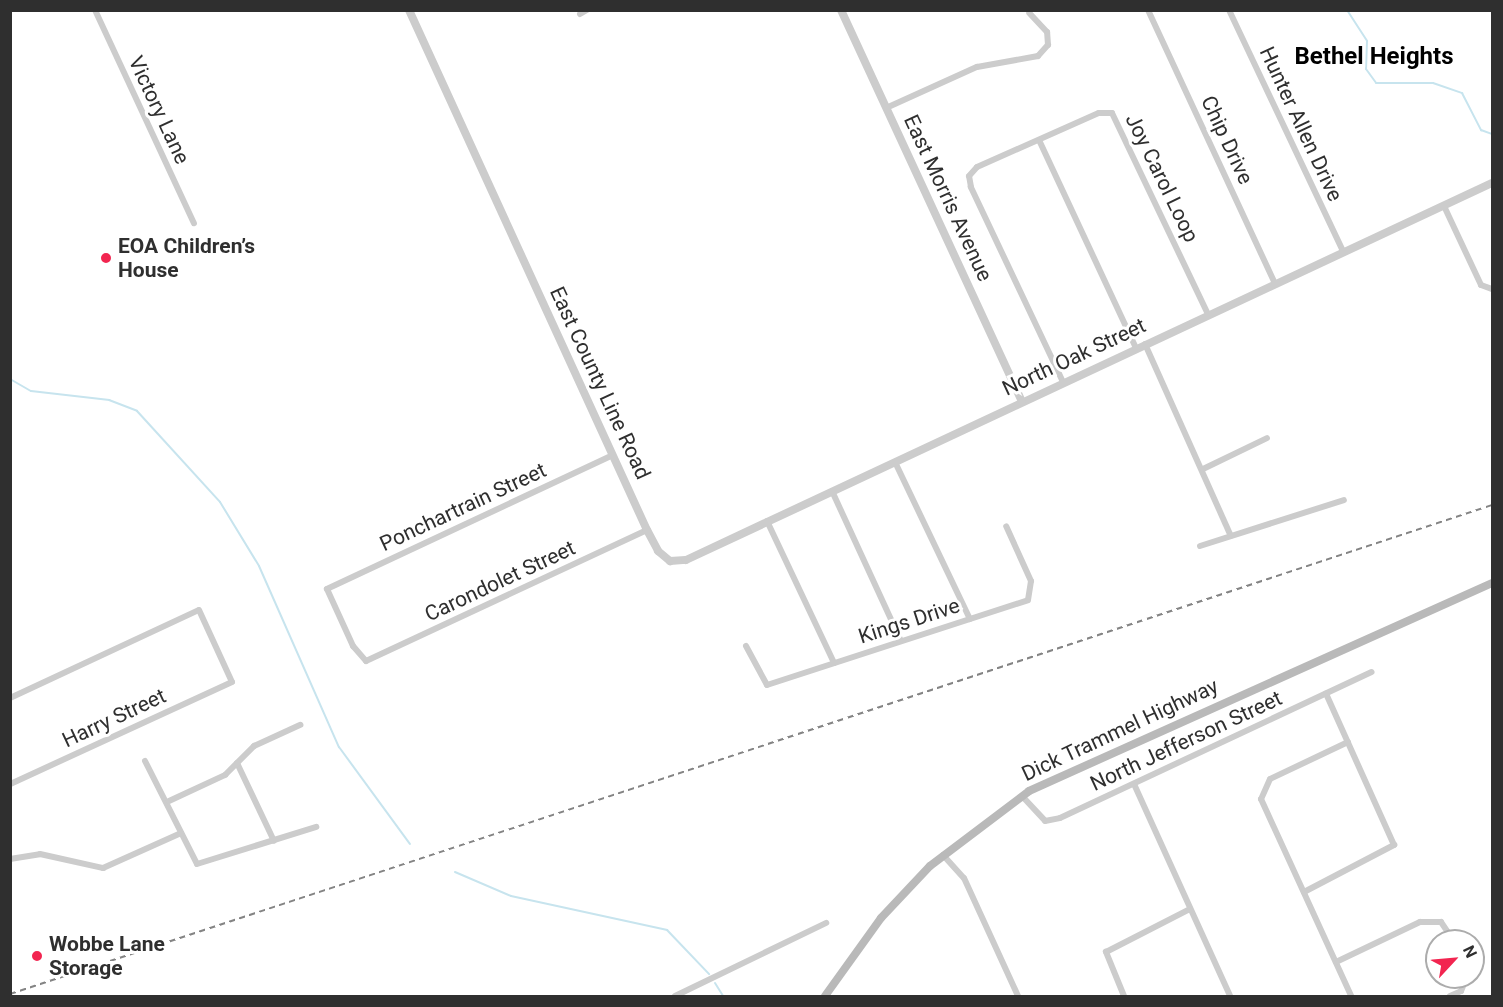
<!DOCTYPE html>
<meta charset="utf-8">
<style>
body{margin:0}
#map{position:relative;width:1503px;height:1007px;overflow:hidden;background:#fff;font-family:Roboto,sans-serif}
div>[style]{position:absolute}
.stream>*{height:2px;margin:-1px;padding:0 1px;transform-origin:1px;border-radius:1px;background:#c7e4ee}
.minor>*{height:6px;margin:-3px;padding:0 3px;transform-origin:3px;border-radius:3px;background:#ccc}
.tertiary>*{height:8px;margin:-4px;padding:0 4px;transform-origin:4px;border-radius:4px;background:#ccc}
.secondary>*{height:8px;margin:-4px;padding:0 4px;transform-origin:4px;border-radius:4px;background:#b9b9b9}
.rail>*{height:2px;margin-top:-1px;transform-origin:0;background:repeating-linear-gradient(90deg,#848484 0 6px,transparent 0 10.5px)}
.dots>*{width:16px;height:16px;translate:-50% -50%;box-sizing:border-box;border:3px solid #fff;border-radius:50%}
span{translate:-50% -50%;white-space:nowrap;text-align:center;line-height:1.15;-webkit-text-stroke:6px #fff;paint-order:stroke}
.street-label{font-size:21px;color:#2f2f2f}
.poi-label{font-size:21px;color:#2f2f2f;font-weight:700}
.left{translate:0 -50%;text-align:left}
.quarter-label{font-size:24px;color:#000;font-weight:700}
.frame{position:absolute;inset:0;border:12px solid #2f2f2f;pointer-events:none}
.north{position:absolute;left:1425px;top:929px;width:60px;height:60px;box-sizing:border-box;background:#fff;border:2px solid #acacac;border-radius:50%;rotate:64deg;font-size:16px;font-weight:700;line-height:24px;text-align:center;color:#2f2f2f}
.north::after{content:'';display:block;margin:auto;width:21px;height:27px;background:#f22550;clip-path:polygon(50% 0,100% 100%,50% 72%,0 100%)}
</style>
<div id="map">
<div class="stream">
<div style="left:1347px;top:10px;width:37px;rotate:57deg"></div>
<div style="left:1367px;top:41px;width:28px;rotate:92deg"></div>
<div style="left:1366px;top:69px;width:17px;rotate:54deg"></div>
<div style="left:1376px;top:83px;width:57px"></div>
<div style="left:1433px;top:83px;width:31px;rotate:19deg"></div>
<div style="left:1462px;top:93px;width:42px;rotate:62.8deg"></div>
<div style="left:1481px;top:130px;width:12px;rotate:20deg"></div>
<div style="left:10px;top:379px;width:24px;rotate:30deg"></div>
<div style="left:31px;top:391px;width:79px;rotate:6.6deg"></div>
<div style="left:109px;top:400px;width:30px;rotate:21deg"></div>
<div style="left:137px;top:411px;width:123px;rotate:47.6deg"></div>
<div style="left:220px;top:502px;width:75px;rotate:58.6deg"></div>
<div style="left:259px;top:566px;width:198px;rotate:66.2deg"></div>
<div style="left:339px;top:747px;width:120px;rotate:53.8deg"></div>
<div style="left:455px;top:872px;width:61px;rotate:23.2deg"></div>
<div style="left:511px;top:896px;width:160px;rotate:12.3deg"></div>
<div style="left:667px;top:930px;width:61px;rotate:46.3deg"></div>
<div style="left:715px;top:983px;width:15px;rotate:58deg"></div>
</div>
<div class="minor">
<div style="left:95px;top:10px;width:235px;rotate:65.1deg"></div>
<div style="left:1148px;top:10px;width:301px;rotate:65.1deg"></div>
<div style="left:1229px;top:10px;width:267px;rotate:64.7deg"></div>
<div style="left:580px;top:14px;width:8px;rotate:-30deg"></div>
<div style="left:886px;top:108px;width:100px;rotate:-24.3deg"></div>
<div style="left:977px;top:67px;width:62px;rotate:-10.2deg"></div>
<div style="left:1038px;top:56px;width:15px;rotate:-48deg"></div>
<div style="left:1048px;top:45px;width:13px;rotate:-94deg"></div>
<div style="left:1047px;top:32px;width:26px;rotate:-133deg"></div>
<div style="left:1039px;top:140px;width:230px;rotate:65deg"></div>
<div style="left:1444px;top:206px;width:87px;rotate:64.9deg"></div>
<div style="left:1481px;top:285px;width:12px;rotate:20deg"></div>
<div style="left:1145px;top:344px;width:210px;rotate:65.9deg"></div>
<div style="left:1063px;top:382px;width:216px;rotate:-115.3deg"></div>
<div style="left:971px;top:187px;width:11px;rotate:-100deg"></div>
<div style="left:969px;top:176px;width:12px;rotate:-48deg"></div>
<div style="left:977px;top:167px;width:133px;rotate:-23.9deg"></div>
<div style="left:1099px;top:113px;width:13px"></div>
<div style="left:1112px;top:113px;width:223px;rotate:64.5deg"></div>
<div style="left:613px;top:455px;width:316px;rotate:154.9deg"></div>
<div style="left:327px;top:589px;width:63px;rotate:65.5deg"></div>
<div style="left:353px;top:646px;width:20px;rotate:49deg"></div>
<div style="left:366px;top:661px;width:310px;rotate:-25deg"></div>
<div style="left:895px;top:462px;width:174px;rotate:64.5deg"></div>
<div style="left:1203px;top:469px;width:71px;rotate:-25.8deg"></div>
<div style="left:832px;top:491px;width:165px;rotate:65.3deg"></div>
<div style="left:767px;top:521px;width:157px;rotate:64.7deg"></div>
<div style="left:1200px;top:546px;width:151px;rotate:-17.7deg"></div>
<div style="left:746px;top:646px;width:44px;rotate:61.7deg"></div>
<div style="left:767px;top:685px;width:274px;rotate:-18deg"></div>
<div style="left:1028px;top:600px;width:19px;rotate:-81deg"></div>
<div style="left:1031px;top:581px;width:60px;rotate:-114.4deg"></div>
<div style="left:10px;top:698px;width:208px;rotate:-25deg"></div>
<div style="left:199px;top:610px;width:79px;rotate:65.4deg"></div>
<div style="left:232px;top:682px;width:244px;rotate:155.3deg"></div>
<div style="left:1348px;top:742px;width:86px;rotate:154.6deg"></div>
<div style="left:1270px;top:779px;width:22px;rotate:114deg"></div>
<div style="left:1261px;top:799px;width:217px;rotate:65.4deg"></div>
<div style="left:145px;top:761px;width:115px;rotate:63.2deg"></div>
<div style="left:197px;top:864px;width:125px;rotate:-17.3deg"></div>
<div style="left:237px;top:763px;width:86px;rotate:64.6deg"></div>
<div style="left:1134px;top:784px;width:233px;rotate:65.6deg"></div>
<div style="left:1022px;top:796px;width:34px;rotate:47deg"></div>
<div style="left:1045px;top:821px;width:15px;rotate:-11deg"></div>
<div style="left:1060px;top:818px;width:344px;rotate:-25.1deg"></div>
<div style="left:169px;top:801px;width:62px;rotate:-24.9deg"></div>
<div style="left:225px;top:775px;width:41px;rotate:-45deg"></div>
<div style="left:254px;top:746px;width:51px;rotate:-24.5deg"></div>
<div style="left:943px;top:855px;width:31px;rotate:48deg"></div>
<div style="left:964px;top:878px;width:130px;rotate:65.4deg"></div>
<div style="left:10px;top:859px;width:30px;rotate:-9deg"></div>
<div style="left:40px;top:854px;width:65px;rotate:12.5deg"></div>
<div style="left:103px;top:868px;width:85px;rotate:-24.2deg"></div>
<div style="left:1304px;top:892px;width:102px;rotate:-27.6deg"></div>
<div style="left:1394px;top:845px;width:166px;rotate:-114.2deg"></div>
<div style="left:1336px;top:962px;width:93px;rotate:-25.5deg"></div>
<div style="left:1420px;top:922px;width:21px"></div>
<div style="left:1441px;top:922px;width:23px;rotate:56deg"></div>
<div style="left:675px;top:996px;width:168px;rotate:-25.8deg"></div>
<div style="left:1124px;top:996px;width:48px;rotate:-112.2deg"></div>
<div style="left:1106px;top:952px;width:94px;rotate:-27.1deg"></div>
<div style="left:1450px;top:996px;width:12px;rotate:-24deg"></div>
<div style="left:1461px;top:991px;width:15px;rotate:-67deg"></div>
</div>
<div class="tertiary">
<div style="left:409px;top:10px;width:572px;rotate:65.41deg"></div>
<div style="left:647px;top:530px;width:24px;rotate:62deg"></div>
<div style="left:658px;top:551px;width:16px;rotate:40deg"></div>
<div style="left:670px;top:561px;width:16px;rotate:-4deg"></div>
<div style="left:686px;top:560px;width:890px;rotate:-25.07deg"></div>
<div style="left:841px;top:10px;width:431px;rotate:65.2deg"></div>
</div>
<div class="secondary">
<div style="left:825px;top:996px;width:96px;rotate:-54.3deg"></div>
<div style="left:881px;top:918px;width:71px;rotate:-46.7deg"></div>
<div style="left:930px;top:866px;width:124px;rotate:-37.1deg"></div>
<div style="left:1029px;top:791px;width:508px;rotate:-24.19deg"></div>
</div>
<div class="rail">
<div style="left:10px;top:994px;width:1561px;rotate:-18.26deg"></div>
</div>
<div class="dots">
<div style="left:106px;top:258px;background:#f22550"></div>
<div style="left:37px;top:956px;background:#f22550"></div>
</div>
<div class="street-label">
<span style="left:159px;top:110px;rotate:65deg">Victory Lane</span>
<span style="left:1301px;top:124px;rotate:65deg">Hunter Allen Drive</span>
<span style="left:1227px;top:140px;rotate:65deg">Chip Drive</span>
<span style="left:1162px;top:178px;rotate:64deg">Joy Carol Loop</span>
<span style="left:948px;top:198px;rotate:65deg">East Morris Avenue</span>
<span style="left:1074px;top:357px;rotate:-25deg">North Oak Street</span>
<span style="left:600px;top:383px;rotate:65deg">East County Line Road</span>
<span style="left:463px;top:507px;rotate:-25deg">Ponchartrain Street</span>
<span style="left:500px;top:581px;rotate:-25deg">Carondolet Street</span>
<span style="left:909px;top:621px;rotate:-18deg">Kings Drive</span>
<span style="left:114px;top:718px;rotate:-25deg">Harry Street</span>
<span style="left:1120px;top:730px;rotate:-25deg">Dick Trammel Highway</span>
<span style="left:1186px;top:741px;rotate:-25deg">North Jefferson Street</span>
</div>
<div class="poi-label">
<span class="left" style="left:118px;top:258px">EOA Children’s<br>House</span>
<span class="left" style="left:49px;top:956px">Wobbe Lane<br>Storage</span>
</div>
<div class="quarter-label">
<span style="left:1374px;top:57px">Bethel Heights</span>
</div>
<div class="frame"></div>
<div class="north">N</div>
</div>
